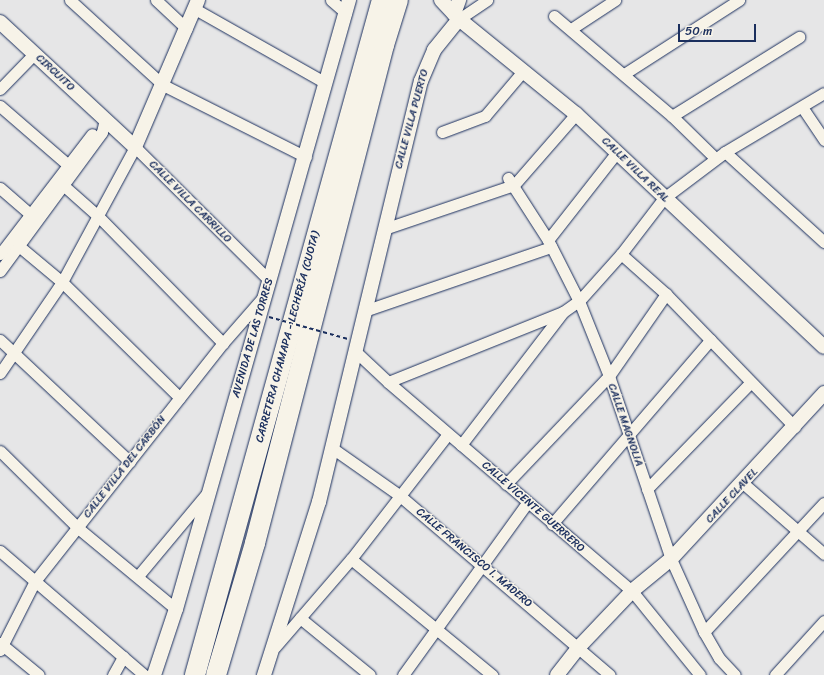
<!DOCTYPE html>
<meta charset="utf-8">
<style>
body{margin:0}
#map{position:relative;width:824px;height:675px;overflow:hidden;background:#e6e6e7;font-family:Sriracha,sans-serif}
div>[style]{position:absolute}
.roads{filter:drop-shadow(0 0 1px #1b2f5e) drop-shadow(0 0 1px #1b2f5e)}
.minor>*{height:11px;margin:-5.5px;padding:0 5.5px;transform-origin:5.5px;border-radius:5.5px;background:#f7f3e8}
.tertiary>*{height:14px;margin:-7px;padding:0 7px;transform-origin:7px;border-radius:7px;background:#f7f3e8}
.motorway>*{height:20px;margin:-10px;padding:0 10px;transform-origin:10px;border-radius:10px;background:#f7f3e8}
.path-bridge>*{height:2px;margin-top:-1px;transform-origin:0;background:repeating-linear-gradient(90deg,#1b2f5e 0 4px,transparent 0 7px)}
span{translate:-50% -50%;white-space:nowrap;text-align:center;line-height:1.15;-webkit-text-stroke:3px #f7f3e8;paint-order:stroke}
.street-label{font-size:11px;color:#1b2f5e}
.scale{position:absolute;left:678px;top:24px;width:78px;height:18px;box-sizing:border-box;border:2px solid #1b2f5e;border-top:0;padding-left:5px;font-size:12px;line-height:14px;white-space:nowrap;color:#1b2f5e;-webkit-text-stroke:3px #f7f3e8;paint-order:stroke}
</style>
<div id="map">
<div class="roads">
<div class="minor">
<div style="left:70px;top:0;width:126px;rotate:42.4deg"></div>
<div style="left:163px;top:85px;width:160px;rotate:26.7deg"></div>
<div style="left:156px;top:0;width:42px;rotate:43.1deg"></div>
<div style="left:331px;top:0;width:20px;rotate:41deg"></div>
<div style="left:195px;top:9px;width:148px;rotate:29.5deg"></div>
<div style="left:554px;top:16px;width:155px;rotate:40.3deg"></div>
<div style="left:672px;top:116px;width:60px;rotate:44.3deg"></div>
<div style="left:459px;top:19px;width:34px;rotate:-34deg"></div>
<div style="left:571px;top:29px;width:53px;rotate:-33.4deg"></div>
<div style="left:624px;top:74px;width:137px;rotate:-32.8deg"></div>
<div style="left:0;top:89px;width:50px;rotate:-45.8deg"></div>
<div style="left:0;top:106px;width:89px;rotate:40.9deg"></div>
<div style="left:802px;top:107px;width:40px;rotate:56deg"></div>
<div style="left:672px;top:116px;width:150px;rotate:-31.9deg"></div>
<div style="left:442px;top:132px;width:46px;rotate:-20.4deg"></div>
<div style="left:485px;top:116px;width:59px;rotate:-49.8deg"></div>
<div style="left:725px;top:152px;width:134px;rotate:42.3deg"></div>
<div style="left:508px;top:178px;width:74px;rotate:57.2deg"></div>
<div style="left:548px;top:240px;width:68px;rotate:63.1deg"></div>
<div style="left:579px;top:301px;width:81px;rotate:68.2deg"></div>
<div style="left:609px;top:376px;width:193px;rotate:71.3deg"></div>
<div style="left:671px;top:559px;width:80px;rotate:65.7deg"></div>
<div style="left:704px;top:632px;width:30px;rotate:60deg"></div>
<div style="left:719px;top:658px;width:23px;rotate:47deg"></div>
<div style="left:63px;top:185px;width:48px;rotate:41.6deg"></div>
<div style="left:99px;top:217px;width:177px;rotate:45.5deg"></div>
<div style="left:0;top:188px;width:38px;rotate:41deg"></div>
<div style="left:384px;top:229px;width:137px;rotate:-18.7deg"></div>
<div style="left:514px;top:185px;width:94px;rotate:-48.9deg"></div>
<div style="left:548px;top:240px;width:112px;rotate:-51.9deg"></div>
<div style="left:20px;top:247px;width:55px;rotate:39.8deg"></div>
<div style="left:62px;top:282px;width:165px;rotate:44.5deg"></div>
<div style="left:0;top:254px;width:151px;rotate:-52.5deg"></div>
<div style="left:621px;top:254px;width:60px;rotate:41.6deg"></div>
<div style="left:666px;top:294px;width:185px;rotate:45.9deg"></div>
<div style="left:0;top:271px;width:172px;rotate:-53.7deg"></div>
<div style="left:102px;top:132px;width:13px;rotate:-77deg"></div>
<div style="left:364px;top:311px;width:198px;rotate:-18.9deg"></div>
<div style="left:0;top:340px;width:178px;rotate:43.2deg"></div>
<div style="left:355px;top:351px;width:45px;rotate:43.2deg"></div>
<div style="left:388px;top:382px;width:321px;rotate:40.6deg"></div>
<div style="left:632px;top:591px;width:108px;rotate:51deg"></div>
<div style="left:0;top:373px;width:110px;rotate:-55.7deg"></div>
<div style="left:62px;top:282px;width:153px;rotate:-61.6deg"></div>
<div style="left:135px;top:147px;width:190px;rotate:44.8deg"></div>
<div style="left:388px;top:382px;width:188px;rotate:-21.8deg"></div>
<div style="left:461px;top:445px;width:168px;rotate:-52.5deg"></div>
<div style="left:563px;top:312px;width:19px;rotate:-35deg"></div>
<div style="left:579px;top:301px;width:63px;rotate:-48.2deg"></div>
<div style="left:621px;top:254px;width:71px;rotate:-52.5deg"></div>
<div style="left:664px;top:198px;width:76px;rotate:-37deg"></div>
<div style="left:725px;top:152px;width:115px;rotate:-30.8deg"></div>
<div style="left:332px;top:448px;width:82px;rotate:35deg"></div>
<div style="left:399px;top:495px;width:277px;rotate:40.5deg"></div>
<div style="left:0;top:451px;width:110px;rotate:44.6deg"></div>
<div style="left:78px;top:528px;width:127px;rotate:39.6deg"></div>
<div style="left:506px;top:484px;width:149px;rotate:-46.4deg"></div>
<div style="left:609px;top:376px;width:100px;rotate:-55.2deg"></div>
<div style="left:744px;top:484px;width:106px;rotate:41.2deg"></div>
<div style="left:647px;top:489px;width:148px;rotate:-45.8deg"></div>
<div style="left:552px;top:524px;width:243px;rotate:-49.3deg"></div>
<div style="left:0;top:551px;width:190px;rotate:40.7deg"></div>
<div style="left:351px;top:559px;width:183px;rotate:39.4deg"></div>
<div style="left:138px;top:576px;width:109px;rotate:-50.2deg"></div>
<div style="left:300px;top:618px;width:90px;rotate:39.2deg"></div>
<div style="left:704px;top:632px;width:176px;rotate:-47.1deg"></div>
<div style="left:0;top:643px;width:50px;rotate:39.4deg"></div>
<div style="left:275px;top:647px;width:116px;rotate:-49.2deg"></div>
<div style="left:351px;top:559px;width:158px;rotate:-52.2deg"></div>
<div style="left:0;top:650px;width:77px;rotate:-63.1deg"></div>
<div style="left:35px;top:581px;width:303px;rotate:-51.7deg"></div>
<div style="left:223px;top:343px;width:64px;rotate:-48.8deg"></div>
<div style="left:113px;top:675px;width:21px;rotate:-61deg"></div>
<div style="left:403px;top:675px;width:212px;rotate:-54.2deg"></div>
<div style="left:775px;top:675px;width:73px;rotate:-47.8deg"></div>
</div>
<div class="tertiary">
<div style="left:441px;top:0;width:26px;rotate:47deg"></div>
<div style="left:459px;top:19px;width:151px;rotate:39.1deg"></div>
<div style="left:576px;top:114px;width:340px;rotate:43.2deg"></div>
<div style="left:454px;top:14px;width:15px;rotate:-70deg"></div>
<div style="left:0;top:22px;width:184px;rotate:42.8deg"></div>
<div style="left:135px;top:147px;width:160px;rotate:-66.8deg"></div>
<div style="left:154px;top:675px;width:70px;rotate:-71.6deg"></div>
<div style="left:176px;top:609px;width:633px;rotate:-74.14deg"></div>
<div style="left:264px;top:675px;width:182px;rotate:-72.4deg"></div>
<div style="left:319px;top:502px;width:433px;rotate:-76.4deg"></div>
<div style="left:421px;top:81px;width:34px;rotate:-67deg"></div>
<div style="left:434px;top:50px;width:40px;rotate:-51deg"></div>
<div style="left:557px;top:675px;width:34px;rotate:-52deg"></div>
<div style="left:578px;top:648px;width:79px;rotate:-46.5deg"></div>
<div style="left:632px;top:591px;width:50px;rotate:-39.4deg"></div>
<div style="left:671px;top:559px;width:226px;rotate:-47.3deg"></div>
</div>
<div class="motorway">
<div style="left:195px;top:675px;width:700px;rotate:-74.52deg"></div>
<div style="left:216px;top:675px;width:138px;rotate:-73.5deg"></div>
<div style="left:255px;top:543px;width:514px;rotate:-75.48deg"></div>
<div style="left:384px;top:45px;width:47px;rotate:-72.7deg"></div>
</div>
</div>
<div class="path-bridge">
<div style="left:269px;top:317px;width:82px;rotate:15.6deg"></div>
</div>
<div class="street-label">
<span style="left:55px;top:73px;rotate:43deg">CIRCUITO</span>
<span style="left:412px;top:119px;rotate:-75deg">CALLE VILLA PUERTO</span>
<span style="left:635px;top:170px;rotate:44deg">CALLE VILLA REAL</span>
<span style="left:190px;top:202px;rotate:45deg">CALLE VILLA CARRILLO</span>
<span style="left:288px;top:337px;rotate:-75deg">CARRETERA CHAMAPA - LECHERÍA (CUOTA)</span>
<span style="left:253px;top:338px;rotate:-74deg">AVENIDA DE LAS TORRES</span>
<span style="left:625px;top:425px;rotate:71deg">CALLE MAGNOLIA</span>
<span style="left:125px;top:467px;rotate:-52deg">CALLE VILLA DEL CARBÓN</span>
<span style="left:732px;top:496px;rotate:-47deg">CALLE CLAVEL</span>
<span style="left:533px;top:507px;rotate:41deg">CALLE VICENTE GUERRERO</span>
<span style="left:474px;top:558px;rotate:40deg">CALLE FRANCISCO I. MADERO</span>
</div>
<div class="scale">50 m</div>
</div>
